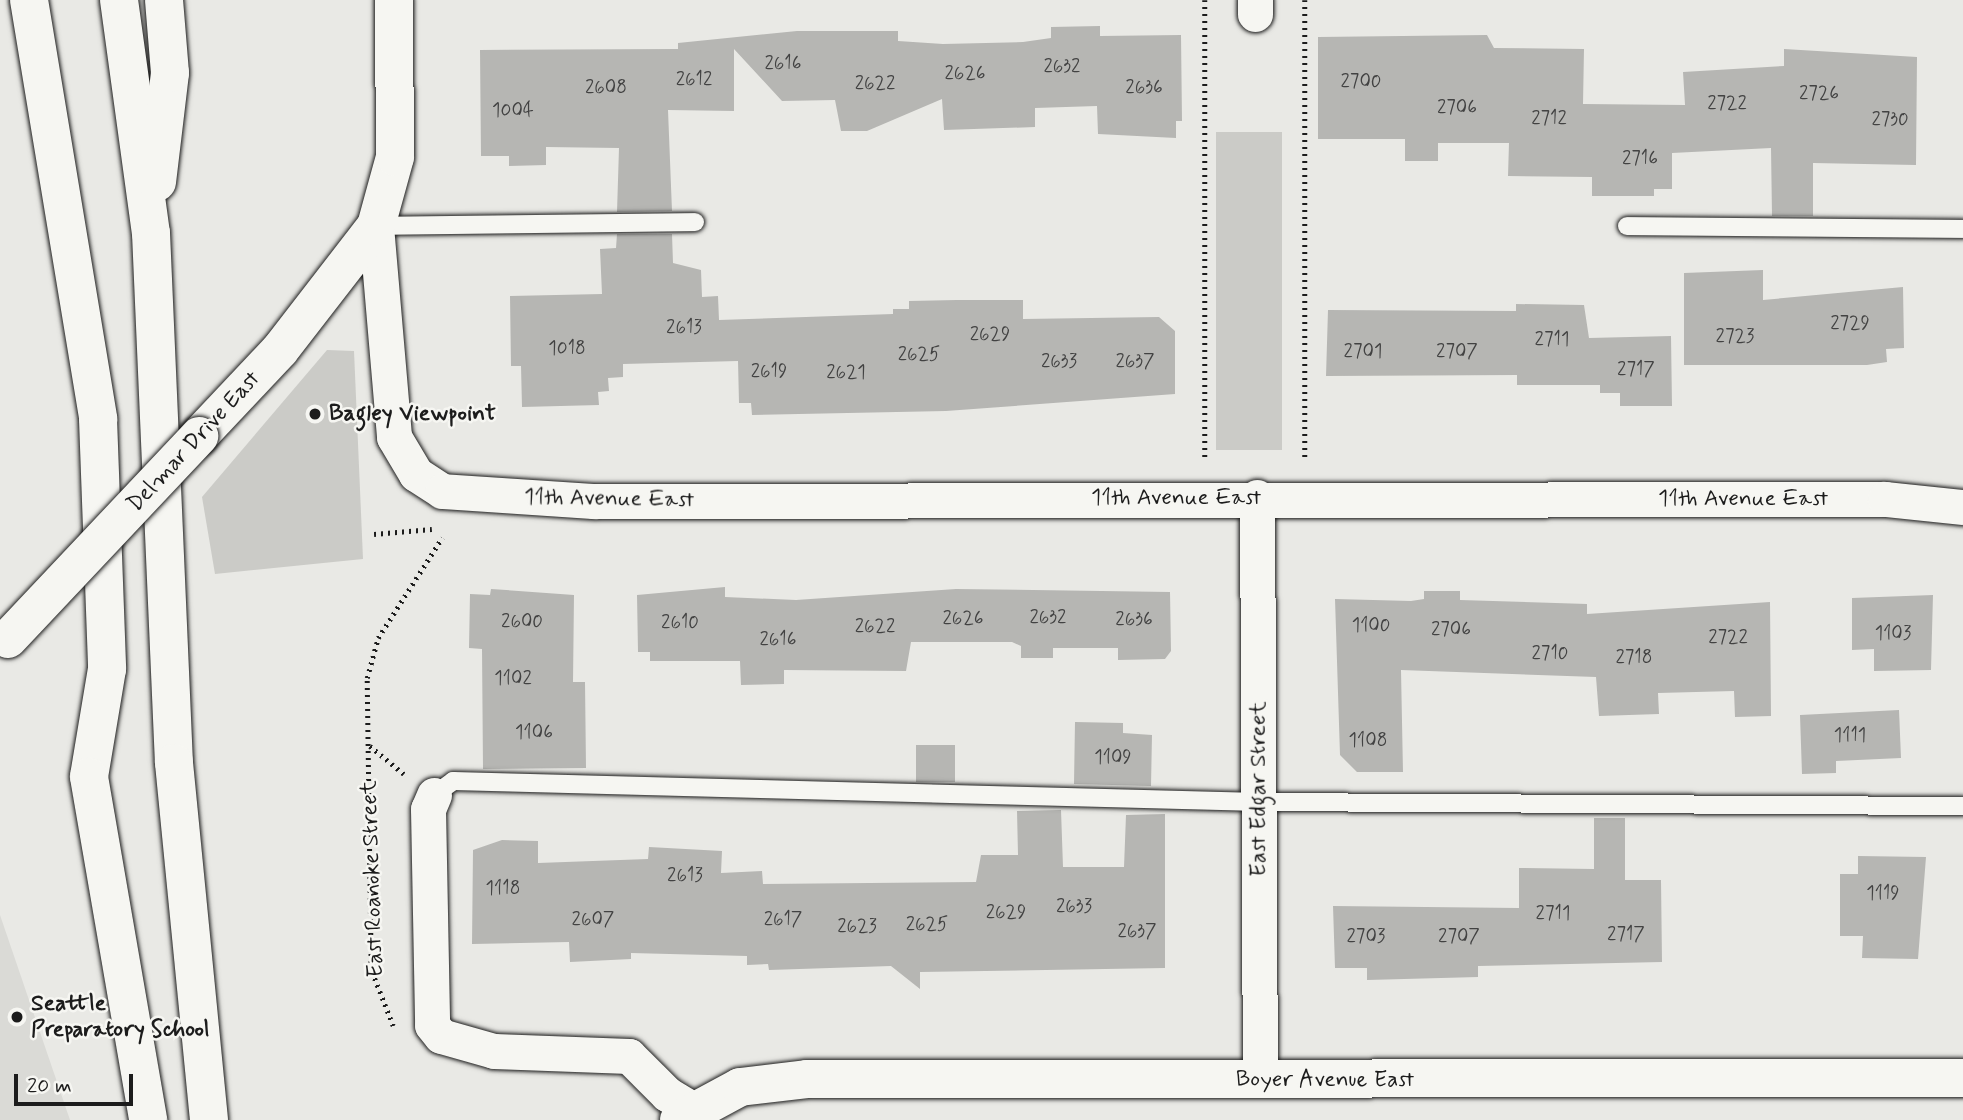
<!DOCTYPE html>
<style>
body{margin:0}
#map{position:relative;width:1963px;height:1120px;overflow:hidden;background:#e9e9e5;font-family:Mynerve,sans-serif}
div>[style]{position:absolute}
.built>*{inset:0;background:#dadad6}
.green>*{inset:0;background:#cbcbc7;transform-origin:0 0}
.building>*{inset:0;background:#b6b6b3;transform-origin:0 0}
.path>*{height:4.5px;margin-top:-2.25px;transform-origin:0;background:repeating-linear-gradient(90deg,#1c1c1c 0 2px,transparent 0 7px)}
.roads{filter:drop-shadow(0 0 2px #1c1c1c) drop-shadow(0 0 2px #1c1c1c)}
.service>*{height:18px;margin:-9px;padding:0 9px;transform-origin:9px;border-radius:9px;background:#f6f6f2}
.minor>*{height:35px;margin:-17.5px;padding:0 17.5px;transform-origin:17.5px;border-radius:17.5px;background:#f6f6f2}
.tertiary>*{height:38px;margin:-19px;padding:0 19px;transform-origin:19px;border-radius:19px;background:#f6f6f2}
.secondary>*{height:38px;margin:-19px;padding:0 19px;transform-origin:19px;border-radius:19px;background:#f6f6f2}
.motorway>*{height:38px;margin:-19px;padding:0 19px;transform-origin:19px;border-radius:19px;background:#f6f6f2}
.bridges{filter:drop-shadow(0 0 2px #1c1c1c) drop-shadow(0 0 2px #1c1c1c)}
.secondary-bridge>*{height:38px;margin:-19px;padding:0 19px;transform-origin:19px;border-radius:19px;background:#f6f6f2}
.dots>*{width:19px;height:19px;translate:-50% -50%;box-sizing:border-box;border:4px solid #f6f6f2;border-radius:50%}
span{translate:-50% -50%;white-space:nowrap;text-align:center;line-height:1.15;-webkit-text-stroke:5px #f6f6f2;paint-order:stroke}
.number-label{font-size:19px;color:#424242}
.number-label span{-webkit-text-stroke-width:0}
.poi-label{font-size:23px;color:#1c1c1c;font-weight:700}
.left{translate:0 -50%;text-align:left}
.street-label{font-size:23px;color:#1c1c1c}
.scale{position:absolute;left:14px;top:1074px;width:119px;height:32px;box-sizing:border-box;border:4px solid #1c1c1c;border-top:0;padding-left:9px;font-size:21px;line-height:24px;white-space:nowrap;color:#1c1c1c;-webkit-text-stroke:5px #f6f6f2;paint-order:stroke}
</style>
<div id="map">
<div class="built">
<div style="clip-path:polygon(0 915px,70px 1120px,0 1120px)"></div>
</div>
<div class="green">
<div style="left:1216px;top:132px;width:66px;height:318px"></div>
<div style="clip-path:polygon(327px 350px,354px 351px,363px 559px,215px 574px,202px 497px)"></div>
</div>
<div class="building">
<div style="clip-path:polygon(1100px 26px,1100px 36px,1181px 35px,1182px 121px,1176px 121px,1176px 138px,1098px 134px,1097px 106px,1035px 108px,1035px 127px,944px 130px,942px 99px,867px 131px,841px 131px,835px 100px,782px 101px,734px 49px,734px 111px,668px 110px,672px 211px,617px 212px,619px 148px,546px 147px,546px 165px,509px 166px,509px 156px,481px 156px,480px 50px,678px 49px,678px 43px,797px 31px,898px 31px,898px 41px,943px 44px,1023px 42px,1051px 38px,1051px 27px)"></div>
<div style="clip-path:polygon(1487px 35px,1494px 48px,1584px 49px,1583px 104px,1685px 105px,1683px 72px,1784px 66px,1784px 49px,1917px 57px,1916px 165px,1813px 163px,1813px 216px,1772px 216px,1771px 148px,1672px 153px,1672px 189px,1654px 189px,1654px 196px,1592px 196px,1592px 177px,1508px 176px,1509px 143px,1438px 143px,1438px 161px,1405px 161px,1405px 139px,1318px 139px,1318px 37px)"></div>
<div style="clip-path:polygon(617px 234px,672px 234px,673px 263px,701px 270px,702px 297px,718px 296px,719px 320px,893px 314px,893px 309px,909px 309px,909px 301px,957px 300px,1023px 300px,1023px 319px,1159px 317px,1175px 331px,1175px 394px,946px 411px,752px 415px,751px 403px,739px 403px,738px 361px,623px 364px,623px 377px,608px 378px,609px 391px,598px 392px,599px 405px,522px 407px,521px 366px,511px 366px,510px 296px,602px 294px,600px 249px,616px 248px)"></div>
<div style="clip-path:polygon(1763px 270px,1763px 300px,1903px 287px,1904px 348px,1886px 349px,1887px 362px,1867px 365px,1684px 365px,1684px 273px)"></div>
<div style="clip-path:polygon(1516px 304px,1584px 305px,1589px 338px,1671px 336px,1672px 406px,1620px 406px,1620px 393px,1600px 393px,1600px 385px,1517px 385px,1517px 375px,1326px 376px,1328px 310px,1516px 311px)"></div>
<div style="clip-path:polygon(725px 587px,725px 597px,796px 600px,956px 589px,1170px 592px,1171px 651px,1165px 659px,1118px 660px,1118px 648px,1053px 648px,1053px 658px,1021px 658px,1021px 646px,1012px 642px,911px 642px,906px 671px,784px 670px,784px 684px,741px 685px,740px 661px,650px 661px,650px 652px,638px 652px,637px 595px)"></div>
<div style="clip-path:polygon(491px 589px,574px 595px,573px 682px,585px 682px,586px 768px,483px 769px,482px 649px,469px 648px,470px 594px,490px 595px)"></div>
<div style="clip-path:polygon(1424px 591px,1460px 591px,1460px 600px,1587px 604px,1587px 614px,1770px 602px,1771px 716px,1735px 717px,1734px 691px,1658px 693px,1659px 714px,1599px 716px,1596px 677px,1401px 670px,1403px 772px,1357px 772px,1340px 755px,1335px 599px,1411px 601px,1424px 599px)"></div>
<div style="clip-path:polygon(1933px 595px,1931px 670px,1874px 671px,1874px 649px,1852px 650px,1852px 598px)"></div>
<div style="clip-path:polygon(1899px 710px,1901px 758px,1836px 761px,1836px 773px,1802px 774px,1800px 715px)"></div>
<div style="clip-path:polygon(1075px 722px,1123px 723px,1123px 733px,1152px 735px,1151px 786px,1074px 784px)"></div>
<div style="left:916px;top:745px;width:39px;height:37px"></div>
<div style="clip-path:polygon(1061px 810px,1063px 867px,1124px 867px,1126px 815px,1165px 814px,1165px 968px,920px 972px,920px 989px,891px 966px,769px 970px,768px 964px,747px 965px,747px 956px,631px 953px,631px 959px,570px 962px,569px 942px,472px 944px,473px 850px,502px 840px,538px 841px,538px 863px,648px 859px,649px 847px,722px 851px,721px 873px,762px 871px,763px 884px,976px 882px,981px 855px,1018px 855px,1017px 811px)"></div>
<div style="clip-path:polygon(1594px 818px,1625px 818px,1625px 880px,1661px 880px,1662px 962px,1478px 966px,1478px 977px,1367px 980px,1367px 968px,1335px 968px,1333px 906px,1519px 908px,1519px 868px,1594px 869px)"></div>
<div style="clip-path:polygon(1858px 856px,1926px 857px,1918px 959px,1862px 958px,1863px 936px,1840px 936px,1840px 874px,1858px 874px)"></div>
</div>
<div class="path">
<div style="left:1205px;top:0;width:458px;rotate:90deg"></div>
<div style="left:1305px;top:0;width:457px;rotate:90deg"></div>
<div style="left:374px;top:534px;width:58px;rotate:-4.9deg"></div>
<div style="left:370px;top:746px;width:44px;rotate:39.5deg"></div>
<div style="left:393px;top:1026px;width:60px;rotate:-111.4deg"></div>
<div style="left:371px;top:970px;width:292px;rotate:-90.8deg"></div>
<div style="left:367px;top:678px;width:41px;rotate:-74.6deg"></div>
<div style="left:378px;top:638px;width:119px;rotate:-57.4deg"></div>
</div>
<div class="roads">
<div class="service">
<div style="left:376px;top:226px;width:319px;rotate:-0.7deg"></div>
<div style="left:1627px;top:226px;width:336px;rotate:0.5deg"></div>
<div style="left:434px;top:795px;width:24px;rotate:-36deg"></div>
<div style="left:453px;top:781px;width:807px;rotate:1.49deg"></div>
<div style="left:1260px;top:802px;width:703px;rotate:0.33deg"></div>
</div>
<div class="minor">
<div style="left:1255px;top:0;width:14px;rotate:90deg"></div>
<div style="left:376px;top:226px;width:212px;rotate:85.1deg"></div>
<div style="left:394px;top:437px;width:43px;rotate:59.3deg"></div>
<div style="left:416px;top:474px;width:31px;rotate:33deg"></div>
<div style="left:442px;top:491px;width:152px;rotate:3.8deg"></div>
<div style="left:594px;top:501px;width:1291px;rotate:-0.09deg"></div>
<div style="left:1885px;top:499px;width:78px;rotate:5.9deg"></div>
<div style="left:1257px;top:497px;width:583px;rotate:89.71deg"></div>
<div style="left:434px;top:795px;width:15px;rotate:113deg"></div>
<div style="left:428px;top:809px;width:216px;rotate:88.9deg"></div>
<div style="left:432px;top:1025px;width:14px;rotate:51deg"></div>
<div style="left:441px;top:1036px;width:55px;rotate:15.8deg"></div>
<div style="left:494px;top:1051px;width:135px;rotate:2.1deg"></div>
<div style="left:629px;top:1056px;width:54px;rotate:45deg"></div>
<div style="left:667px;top:1094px;width:31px;rotate:31deg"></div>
</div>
<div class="tertiary">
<div style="left:679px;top:1120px;width:69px;rotate:-28.4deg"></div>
<div style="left:740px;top:1087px;width:67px;rotate:-6.8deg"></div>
<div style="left:807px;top:1079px;width:1156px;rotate:-0.05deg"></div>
</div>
<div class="secondary">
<div style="left:199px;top:436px;width:118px;rotate:-46.7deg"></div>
<div style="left:280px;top:350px;width:157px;rotate:-52.3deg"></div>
<div style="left:376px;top:226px;width:72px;rotate:-74.6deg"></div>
<div style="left:395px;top:157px;width:157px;rotate:-90.4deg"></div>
</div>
<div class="motorway">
<div style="left:29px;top:0;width:425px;rotate:80.6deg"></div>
<div style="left:98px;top:419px;width:250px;rotate:87.9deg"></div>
<div style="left:107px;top:669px;width:109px;rotate:99.5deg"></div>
<div style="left:89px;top:777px;width:348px;rotate:80.2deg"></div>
<div style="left:119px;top:0;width:235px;rotate:82.2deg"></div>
<div style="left:151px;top:233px;width:530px;rotate:87.52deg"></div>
<div style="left:174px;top:763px;width:359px;rotate:84.4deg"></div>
<div style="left:157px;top:182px;width:110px;rotate:-83.2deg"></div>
<div style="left:170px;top:73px;width:73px;rotate:-94.7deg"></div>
</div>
</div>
<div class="bridges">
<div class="secondary-bridge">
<div style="left:8px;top:639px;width:279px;rotate:-46.7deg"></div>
</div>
</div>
<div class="dots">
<div style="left:315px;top:414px;background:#1c1c1c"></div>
<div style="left:17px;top:1017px;background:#1c1c1c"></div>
</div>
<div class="number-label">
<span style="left:783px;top:64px">2616</span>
<span style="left:1062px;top:67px">2632</span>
<span style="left:965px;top:74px">2626</span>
<span style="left:694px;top:80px">2612</span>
<span style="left:1361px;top:82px">2700</span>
<span style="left:875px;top:84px">2622</span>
<span style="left:606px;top:88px">2608</span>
<span style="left:1144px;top:88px">2636</span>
<span style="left:1819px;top:94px">2726</span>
<span style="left:1727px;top:104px">2722</span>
<span style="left:1457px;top:108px">2706</span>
<span style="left:513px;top:111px">1004</span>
<span style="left:1549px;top:119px">2712</span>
<span style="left:1890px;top:120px">2730</span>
<span style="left:1640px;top:159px">2716</span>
<span style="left:1850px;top:324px">2729</span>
<span style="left:684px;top:328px">2613</span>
<span style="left:990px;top:335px">2629</span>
<span style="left:1735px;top:337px">2723</span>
<span style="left:1552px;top:340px">2711</span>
<span style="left:567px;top:349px">1018</span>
<span style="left:1363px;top:352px">2701</span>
<span style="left:1457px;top:352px">2707</span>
<span style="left:919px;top:355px">2625</span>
<span style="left:1059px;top:362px">2633</span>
<span style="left:1135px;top:362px">2637</span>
<span style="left:1636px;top:370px">2717</span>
<span style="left:769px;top:372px">2619</span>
<span style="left:846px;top:373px">2621</span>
<span style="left:1048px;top:618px">2632</span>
<span style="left:963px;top:619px">2626</span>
<span style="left:1134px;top:620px">2636</span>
<span style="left:522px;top:622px">2600</span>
<span style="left:680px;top:623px">2610</span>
<span style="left:1371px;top:626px">1100</span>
<span style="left:875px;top:627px">2622</span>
<span style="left:1451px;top:630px">2706</span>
<span style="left:1893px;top:634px">1103</span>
<span style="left:1728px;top:638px">2722</span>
<span style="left:778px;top:640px">2616</span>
<span style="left:1550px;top:654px">2710</span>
<span style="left:1634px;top:658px">2718</span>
<span style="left:513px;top:679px">1102</span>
<span style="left:534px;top:733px">1106</span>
<span style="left:1850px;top:736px">1111</span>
<span style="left:1368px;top:741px">1108</span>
<span style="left:1113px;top:758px">1109</span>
<span style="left:685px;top:876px">2613</span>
<span style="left:503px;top:889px">1118</span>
<span style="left:1883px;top:894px">1119</span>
<span style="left:1074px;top:907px">2633</span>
<span style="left:1006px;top:913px">2629</span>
<span style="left:1553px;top:914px">2711</span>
<span style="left:593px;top:920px">2607</span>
<span style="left:783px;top:920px">2617</span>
<span style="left:927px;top:925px">2625</span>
<span style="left:857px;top:927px">2623</span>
<span style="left:1137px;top:932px">2637</span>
<span style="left:1626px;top:935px">2717</span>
<span style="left:1366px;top:937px">2703</span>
<span style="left:1459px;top:937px">2707</span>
</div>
<div class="poi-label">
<span class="left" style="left:329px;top:414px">Bagley Viewpoint</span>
<span class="left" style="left:31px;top:1017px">Seattle<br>Preparatory School</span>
</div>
<div class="street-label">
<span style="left:194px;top:442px;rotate:-47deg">Delmar Drive East</span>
<span style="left:1176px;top:498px">11th Avenue East</span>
<span style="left:609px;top:499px;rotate:1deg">11th Avenue East</span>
<span style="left:1743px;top:499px">11th Avenue East</span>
<span style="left:1259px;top:789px;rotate:-90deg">East Edgar Street</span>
<span style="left:373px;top:879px;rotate:-92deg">East Roanoke Street</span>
<span style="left:1325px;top:1080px">Boyer Avenue East</span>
</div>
<div class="scale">20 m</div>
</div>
